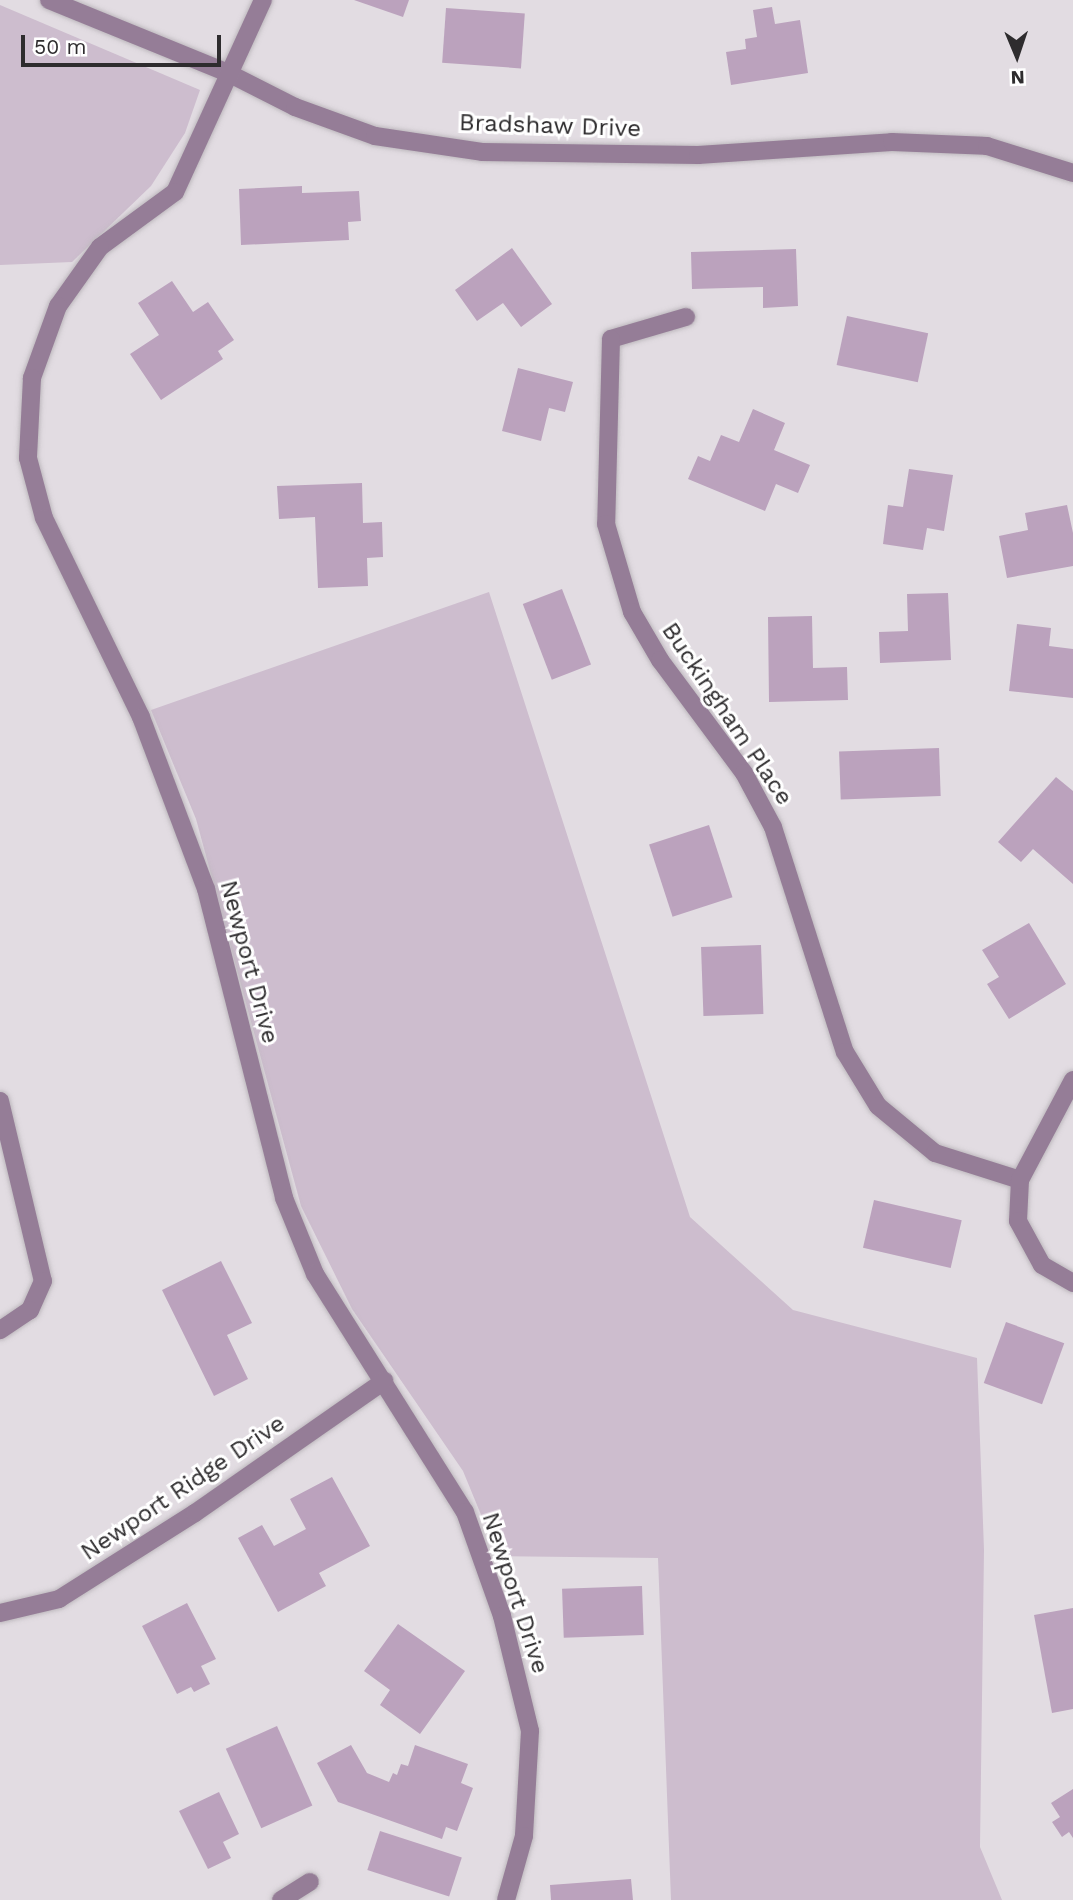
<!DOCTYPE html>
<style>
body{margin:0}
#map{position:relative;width:1073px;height:1900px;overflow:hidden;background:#e2dce2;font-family:"Work Sans",sans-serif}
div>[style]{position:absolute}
.green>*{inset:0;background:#cdbdce}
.building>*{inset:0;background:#bba2bd;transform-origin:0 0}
.roads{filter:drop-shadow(0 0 2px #beb9be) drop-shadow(0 0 2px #beb9be)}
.minor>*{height:18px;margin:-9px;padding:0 9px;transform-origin:9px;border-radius:9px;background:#957d97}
span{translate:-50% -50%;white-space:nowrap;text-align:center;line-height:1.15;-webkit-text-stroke:6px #fff;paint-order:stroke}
.street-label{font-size:24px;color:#2e2c2e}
.north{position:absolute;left:982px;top:21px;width:70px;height:70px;-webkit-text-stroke:5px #fff;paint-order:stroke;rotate:178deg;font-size:19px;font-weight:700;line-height:28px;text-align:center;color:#2e2c2e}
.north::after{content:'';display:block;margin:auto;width:24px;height:32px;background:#2e2c2e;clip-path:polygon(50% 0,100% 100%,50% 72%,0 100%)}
.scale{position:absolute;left:21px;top:35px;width:200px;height:32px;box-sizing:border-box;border:4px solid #2e2c2e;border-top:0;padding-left:9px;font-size:21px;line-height:24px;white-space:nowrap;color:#2e2c2e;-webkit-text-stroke:5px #fff;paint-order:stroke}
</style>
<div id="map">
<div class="green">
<div style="clip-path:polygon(0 5px,200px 90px,185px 133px,151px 186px,72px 262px,0 265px)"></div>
<div style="clip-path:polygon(489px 592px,690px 1217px,793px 1310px,977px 1358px,984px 1550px,980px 1847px,1002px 1900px,671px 1900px,658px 1558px,498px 1556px,463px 1471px,352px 1309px,301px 1206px,196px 819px,151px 710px)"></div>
</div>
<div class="building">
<div style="clip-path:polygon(354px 0,409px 0,403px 17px)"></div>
<div style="clip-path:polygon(772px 7px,775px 24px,800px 20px,808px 73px,731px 85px,726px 52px,746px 49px,745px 39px,757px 37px,753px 10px)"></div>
<div style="left:446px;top:8px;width:79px;height:55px;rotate:4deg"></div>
<div style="clip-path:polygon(302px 186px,302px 193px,359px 191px,361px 221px,348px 222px,349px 240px,241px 245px,239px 189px)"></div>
<div style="clip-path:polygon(512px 248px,552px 304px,521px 327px,503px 303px,477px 321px,455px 290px)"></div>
<div style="clip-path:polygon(796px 249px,798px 306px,763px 308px,763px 287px,692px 289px,691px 252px)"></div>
<div style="clip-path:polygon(172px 281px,193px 312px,208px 302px,234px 340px,218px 351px,223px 359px,161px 400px,130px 354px,159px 335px,138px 303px)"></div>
<div style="left:847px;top:316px;width:83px;height:50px;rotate:12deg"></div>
<div style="clip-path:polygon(518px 368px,573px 382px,565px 412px,549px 408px,541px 441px,502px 431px)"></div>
<div style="clip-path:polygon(753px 409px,785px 423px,774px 450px,810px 465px,798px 493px,776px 484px,765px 511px,688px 479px,698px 456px,710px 461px,721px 435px,739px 442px)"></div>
<div style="clip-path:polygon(909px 469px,953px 475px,944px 531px,927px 528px,923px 550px,883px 544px,888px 505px,903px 507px)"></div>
<div style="clip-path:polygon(362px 483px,363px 523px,382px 522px,383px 557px,367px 558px,368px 586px,318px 588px,315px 517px,279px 519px,277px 486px)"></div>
<div style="clip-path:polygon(1067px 505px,1073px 533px,1073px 566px,1007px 578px,999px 536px,1028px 530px,1025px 513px)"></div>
<div style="left:562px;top:589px;width:81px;height:42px;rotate:69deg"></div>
<div style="clip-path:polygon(948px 593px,951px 660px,880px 663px,879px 632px,908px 631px,907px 594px)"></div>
<div style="clip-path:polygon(812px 616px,813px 668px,847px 667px,848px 700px,769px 702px,768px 617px)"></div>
<div style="clip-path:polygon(1017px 624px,1051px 628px,1049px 646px,1073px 649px,1073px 698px,1009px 691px)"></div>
<div style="left:939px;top:748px;width:48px;height:100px;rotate:88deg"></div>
<div style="clip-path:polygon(1056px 777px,1073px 791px,1073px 884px,1033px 849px,1021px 862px,998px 842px)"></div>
<div style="left:709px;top:825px;width:76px;height:63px;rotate:72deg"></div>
<div style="clip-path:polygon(1029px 923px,1066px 984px,1009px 1019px,987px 984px,999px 977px,982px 950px)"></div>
<div style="left:761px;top:945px;width:69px;height:60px;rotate:88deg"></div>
<div style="left:874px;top:1200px;width:90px;height:49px;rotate:13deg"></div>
<div style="clip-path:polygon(221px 1261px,252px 1323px,227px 1335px,248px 1379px,214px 1396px,162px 1290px)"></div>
<div style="left:1006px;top:1322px;width:62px;height:65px;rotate:20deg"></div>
<div style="clip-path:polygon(332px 1477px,370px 1546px,319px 1573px,326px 1586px,278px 1612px,238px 1538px,262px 1525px,274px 1546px,306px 1529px,290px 1499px)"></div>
<div style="left:642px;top:1586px;width:49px;height:80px;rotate:88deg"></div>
<div style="clip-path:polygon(187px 1603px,216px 1659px,201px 1666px,210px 1684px,194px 1692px,191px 1687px,177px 1694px,142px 1626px)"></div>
<div style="clip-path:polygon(1073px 1608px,1073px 1709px,1052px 1713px,1034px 1615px)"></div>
<div style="clip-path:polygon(398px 1624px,465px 1671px,420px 1734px,380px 1705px,390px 1690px,364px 1671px)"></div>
<div style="left:277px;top:1726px;width:87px;height:56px;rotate:66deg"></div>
<div style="clip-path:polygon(351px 1745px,367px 1773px,389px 1782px,393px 1773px,397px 1775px,401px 1764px,408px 1766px,415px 1745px,468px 1764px,461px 1783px,473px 1788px,457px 1831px,446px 1827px,442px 1839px,338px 1802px,317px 1763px)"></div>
<div style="clip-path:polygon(1073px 1789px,1073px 1838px,1069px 1832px,1062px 1837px,1052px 1822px,1060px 1817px,1051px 1803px)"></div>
<div style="clip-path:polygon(219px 1792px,239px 1834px,223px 1842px,231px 1858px,208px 1869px,179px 1811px)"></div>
<div style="left:380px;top:1831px;width:86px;height:41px;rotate:18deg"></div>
<div style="clip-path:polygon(631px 1879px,633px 1900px,551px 1900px,550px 1885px)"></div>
</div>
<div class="roads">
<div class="minor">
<div style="left:49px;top:0;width:196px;rotate:22.2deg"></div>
<div style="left:230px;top:74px;width:73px;rotate:26.9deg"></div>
<div style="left:295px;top:107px;width:85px;rotate:19.9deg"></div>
<div style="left:375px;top:136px;width:108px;rotate:8.5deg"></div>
<div style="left:482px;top:152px;width:216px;rotate:0.8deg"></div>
<div style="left:698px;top:155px;width:194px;rotate:-3.8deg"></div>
<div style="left:892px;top:142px;width:95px;rotate:2.4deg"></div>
<div style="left:987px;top:146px;width:90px;rotate:17.4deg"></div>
<div style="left:263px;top:0;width:211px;rotate:114.6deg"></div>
<div style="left:175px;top:192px;width:93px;rotate:143.7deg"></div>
<div style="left:100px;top:247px;width:72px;rotate:125.4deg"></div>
<div style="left:58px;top:306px;width:77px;rotate:109.9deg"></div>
<div style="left:32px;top:378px;width:80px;rotate:92.9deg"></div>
<div style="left:28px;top:458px;width:62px;rotate:75.1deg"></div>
<div style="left:44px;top:518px;width:221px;rotate:64deg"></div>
<div style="left:141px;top:717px;width:184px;rotate:69.3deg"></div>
<div style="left:206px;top:889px;width:319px;rotate:75.8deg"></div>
<div style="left:284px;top:1198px;width:82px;rotate:67.8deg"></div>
<div style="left:315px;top:1274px;width:281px;rotate:57.8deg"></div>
<div style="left:465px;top:1512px;width:110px;rotate:70.4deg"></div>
<div style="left:502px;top:1616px;width:118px;rotate:76.3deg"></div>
<div style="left:530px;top:1731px;width:105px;rotate:93.3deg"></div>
<div style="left:524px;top:1836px;width:66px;rotate:105.7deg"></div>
<div style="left:686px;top:317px;width:78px;rotate:163.7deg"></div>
<div style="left:611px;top:339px;width:185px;rotate:91.5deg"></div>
<div style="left:606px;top:524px;width:92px;rotate:73.5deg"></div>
<div style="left:632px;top:612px;width:56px;rotate:59.7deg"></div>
<div style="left:660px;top:660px;width:141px;rotate:53.4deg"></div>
<div style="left:744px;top:773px;width:61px;rotate:61.8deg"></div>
<div style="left:773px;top:827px;width:236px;rotate:72.3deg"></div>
<div style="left:845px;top:1052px;width:63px;rotate:58.6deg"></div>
<div style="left:878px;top:1106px;width:74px;rotate:39.5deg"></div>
<div style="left:935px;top:1153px;width:89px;rotate:17.6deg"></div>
<div style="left:1020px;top:1180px;width:41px;rotate:92.8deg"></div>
<div style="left:1018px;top:1221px;width:50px;rotate:61.4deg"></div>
<div style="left:1042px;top:1265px;width:36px;rotate:30deg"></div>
<div style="left:0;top:1101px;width:185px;rotate:76.6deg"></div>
<div style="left:43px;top:1281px;width:32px;rotate:114deg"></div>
<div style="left:30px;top:1310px;width:36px;rotate:146deg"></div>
<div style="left:1020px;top:1180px;width:113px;rotate:-62.1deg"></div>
<div style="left:0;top:1613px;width:61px;rotate:-13.3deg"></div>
<div style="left:59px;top:1599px;width:161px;rotate:-32.3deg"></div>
<div style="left:195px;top:1513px;width:231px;rotate:-34.9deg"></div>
<div style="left:281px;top:1900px;width:34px;rotate:-32deg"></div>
</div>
</div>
<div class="street-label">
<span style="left:550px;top:126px;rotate:2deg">Bradshaw Drive</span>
<span style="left:727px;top:714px;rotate:56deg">Buckingham Place</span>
<span style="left:249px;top:962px;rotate:75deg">Newport Drive</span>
<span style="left:183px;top:1488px;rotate:-34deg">Newport Ridge Drive</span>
<span style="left:515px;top:1593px;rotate:72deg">Newport Drive</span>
</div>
<div class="north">N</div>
<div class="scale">50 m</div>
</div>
